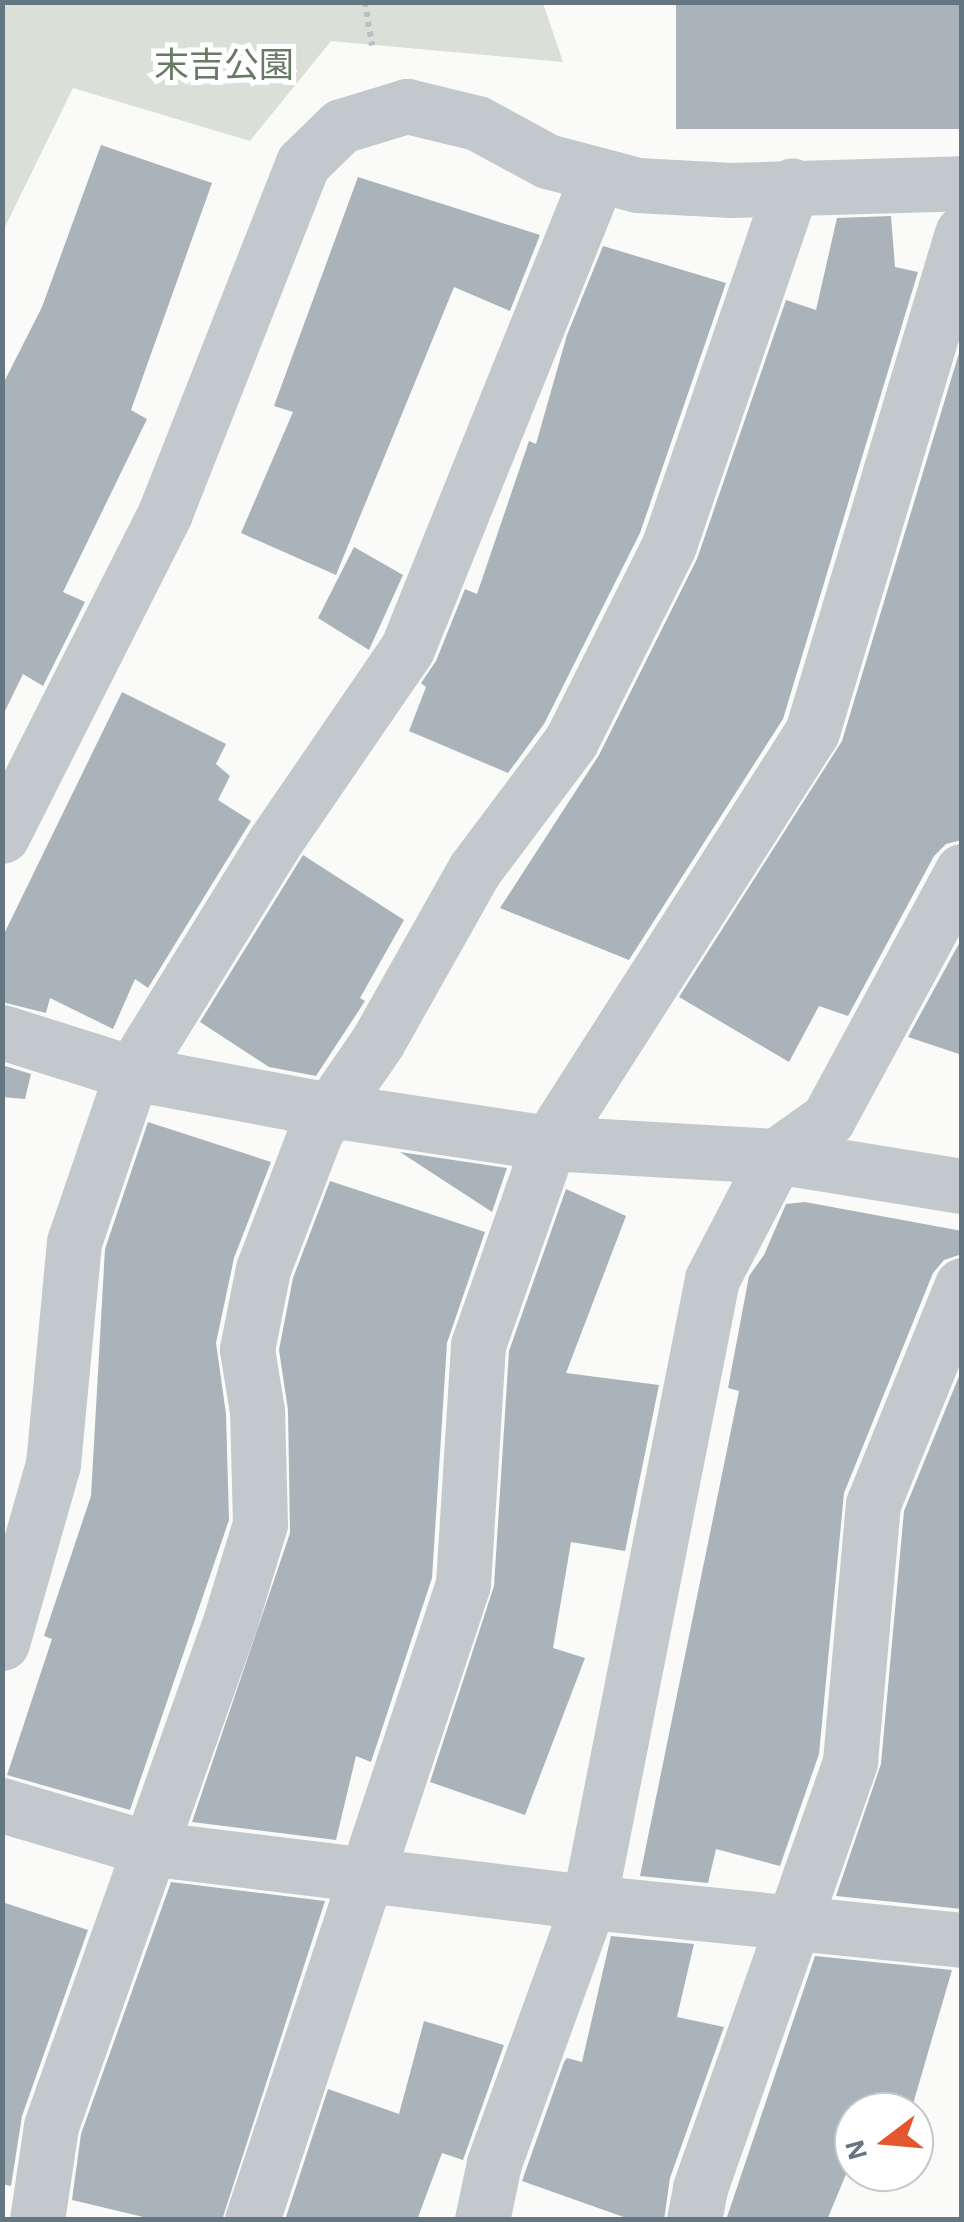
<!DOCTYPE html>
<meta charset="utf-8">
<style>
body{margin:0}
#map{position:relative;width:964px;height:2222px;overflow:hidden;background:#fafaf8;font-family:"Alegreya Sans","Noto Sans JP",sans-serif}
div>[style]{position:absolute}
.green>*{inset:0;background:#dadfd7}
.building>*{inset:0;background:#aab3b9;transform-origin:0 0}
.path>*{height:6px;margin-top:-3px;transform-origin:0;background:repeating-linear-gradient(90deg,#bbbfc2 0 5px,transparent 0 10px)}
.minor>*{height:55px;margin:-27.5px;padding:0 27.5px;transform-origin:27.5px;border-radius:27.5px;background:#c3c8cc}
span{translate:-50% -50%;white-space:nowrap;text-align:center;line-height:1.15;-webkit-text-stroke:10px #fff;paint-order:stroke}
.park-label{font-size:35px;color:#687a64}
.frame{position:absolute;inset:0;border:5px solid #657683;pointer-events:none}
.north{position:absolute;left:834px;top:2092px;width:100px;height:100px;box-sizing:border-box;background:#fff;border:2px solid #c1c8cd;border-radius:50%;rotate:254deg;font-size:28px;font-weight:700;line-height:40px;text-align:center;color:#657683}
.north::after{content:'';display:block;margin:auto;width:35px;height:45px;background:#e4572e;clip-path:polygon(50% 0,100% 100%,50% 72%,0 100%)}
</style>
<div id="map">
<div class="green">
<div style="clip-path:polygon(3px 2px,543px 3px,563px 62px,331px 41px,250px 141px,73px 88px,3px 231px)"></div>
</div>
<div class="building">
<div style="left:676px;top:2px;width:286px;height:127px"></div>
<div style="clip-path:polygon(101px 145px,212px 183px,131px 410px,147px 419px,63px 592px,85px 602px,43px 686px,23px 674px,2px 717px,2px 386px,42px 307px)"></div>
<div style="clip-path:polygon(358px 177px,540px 235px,510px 311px,454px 287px,336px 575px,241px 533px,293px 412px,274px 406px)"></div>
<div style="clip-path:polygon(891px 216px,895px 267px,918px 272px,783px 719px,629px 960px,500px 908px,599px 755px,697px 559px,786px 300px,816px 310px,837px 218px)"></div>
<div style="clip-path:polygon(603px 246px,726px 283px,640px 533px,544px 724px,508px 773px,409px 731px,426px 687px,421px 683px,436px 661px,465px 589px,477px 594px,529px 441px,536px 444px,567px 335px)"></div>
<div style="clip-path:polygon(962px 343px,962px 840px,946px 844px,934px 856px,848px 1016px,819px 1006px,789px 1062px,679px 997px,842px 741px)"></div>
<div style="clip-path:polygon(354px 547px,403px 575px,369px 650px,318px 618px)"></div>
<div style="clip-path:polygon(122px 692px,226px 744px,216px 764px,230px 776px,218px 800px,251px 821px,148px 988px,135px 979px,113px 1029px,50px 998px,46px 1013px,2px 1002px,2px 938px)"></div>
<div style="clip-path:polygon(303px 855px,404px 920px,360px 998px,365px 1001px,316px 1076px,269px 1067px,200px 1022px)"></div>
<div style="clip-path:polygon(962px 938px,962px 1055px,908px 1037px)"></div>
<div style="clip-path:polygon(2px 1065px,31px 1074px,25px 1099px,2px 1097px)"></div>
<div style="clip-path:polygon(148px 1122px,271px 1162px,234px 1258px,216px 1343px,226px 1414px,229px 1520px,130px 1810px,7px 1775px,52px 1639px,44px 1636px,91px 1496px,105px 1249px)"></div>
<div style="clip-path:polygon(400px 1152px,507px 1168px,492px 1212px)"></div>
<div style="clip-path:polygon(330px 1181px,485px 1232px,447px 1343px,432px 1578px,371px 1762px,356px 1756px,336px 1840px,192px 1822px,290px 1533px,288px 1410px,279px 1350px,293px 1278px)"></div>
<div style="clip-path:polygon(566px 1189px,626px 1216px,566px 1373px,659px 1385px,625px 1551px,571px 1542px,553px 1648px,585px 1658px,525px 1815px,430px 1782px,494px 1586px,509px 1351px)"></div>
<div style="clip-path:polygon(805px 1202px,962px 1231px,962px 1254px,944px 1260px,933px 1273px,844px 1493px,819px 1754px,780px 1866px,716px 1849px,708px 1883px,640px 1876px,739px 1391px,728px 1388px,749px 1276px,764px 1255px,786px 1204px)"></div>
<div style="clip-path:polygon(962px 1369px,962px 1909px,836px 1896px,881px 1764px,904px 1511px)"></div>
<div style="clip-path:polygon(171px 1882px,325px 1901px,222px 2220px,156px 2220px,72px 2200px,81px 2134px)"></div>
<div style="clip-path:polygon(2px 1902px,88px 1930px,22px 2116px,11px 2186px,2px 2184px)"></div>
<div style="clip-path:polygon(611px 1936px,694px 1944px,677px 2017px,724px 2027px,670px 2178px,664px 2220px,632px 2220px,522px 2181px,564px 2062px,567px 2058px,582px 2062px)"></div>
<div style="clip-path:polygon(815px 1956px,952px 1970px,911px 2111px,877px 2100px,872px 2112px,854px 2112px,854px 2155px,827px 2220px,726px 2220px)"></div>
<div style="clip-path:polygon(424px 2021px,504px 2045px,463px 2160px,442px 2153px,417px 2220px,285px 2220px,328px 2089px,399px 2114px)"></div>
</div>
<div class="path">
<div style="left:365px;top:2px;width:44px;rotate:80.8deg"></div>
</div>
<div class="minor">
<div style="left:2px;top:836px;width:362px;rotate:-63.2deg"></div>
<div style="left:165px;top:513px;width:376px;rotate:-68.5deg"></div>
<div style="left:303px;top:163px;width:53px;rotate:-44.2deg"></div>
<div style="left:341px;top:126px;width:69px;rotate:-16.9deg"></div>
<div style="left:407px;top:106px;width:72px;rotate:13.7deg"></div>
<div style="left:477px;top:123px;width:80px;rotate:28.5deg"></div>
<div style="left:547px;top:161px;width:93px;rotate:14.9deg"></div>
<div style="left:637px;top:185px;width:94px;rotate:3deg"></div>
<div style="left:731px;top:190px;width:231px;rotate:-1.7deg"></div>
<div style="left:2px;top:1032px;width:136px;rotate:17.5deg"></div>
<div style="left:132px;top:1073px;width:270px;rotate:-58.3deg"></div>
<div style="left:274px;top:843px;width:235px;rotate:-55.6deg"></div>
<div style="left:407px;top:649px;width:511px;rotate:-68.05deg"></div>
<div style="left:2px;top:1643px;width:186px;rotate:-74.1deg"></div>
<div style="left:53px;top:1464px;width:223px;rotate:-84.6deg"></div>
<div style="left:74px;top:1242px;width:179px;rotate:-71.1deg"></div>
<div style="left:132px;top:1073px;width:201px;rotate:10.6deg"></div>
<div style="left:330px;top:1110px;width:221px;rotate:8.6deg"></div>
<div style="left:549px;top:1143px;width:227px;rotate:3.3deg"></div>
<div style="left:776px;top:1156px;width:188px;rotate:9.2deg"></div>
<div style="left:2px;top:1805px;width:151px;rotate:16.5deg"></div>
<div style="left:147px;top:1848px;width:445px;rotate:7deg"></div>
<div style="left:589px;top:1902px;width:375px;rotate:5.8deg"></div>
<div style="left:37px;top:2220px;width:95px;rotate:-81.5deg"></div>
<div style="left:51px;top:2126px;width:535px;rotate:-70.45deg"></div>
<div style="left:230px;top:1622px;width:102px;rotate:-73deg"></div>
<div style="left:260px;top:1524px;width:113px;rotate:-91.5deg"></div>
<div style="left:257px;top:1411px;width:63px;rotate:-99.2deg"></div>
<div style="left:247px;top:1349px;width:82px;rotate:-78.7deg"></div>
<div style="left:263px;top:1269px;width:148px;rotate:-69deg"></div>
<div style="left:316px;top:1131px;width:109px;rotate:-55.4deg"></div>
<div style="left:378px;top:1041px;width:197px;rotate:-60.6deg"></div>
<div style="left:475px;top:869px;width:160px;rotate:-53.1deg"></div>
<div style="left:571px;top:741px;width:219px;rotate:-63.4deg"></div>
<div style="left:669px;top:545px;width:380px;rotate:-71.1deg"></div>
<div style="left:252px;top:2220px;width:670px;rotate:-71.65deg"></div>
<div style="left:463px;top:1584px;width:239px;rotate:-86.4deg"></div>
<div style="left:478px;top:1345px;width:214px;rotate:-70.6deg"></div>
<div style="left:549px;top:1143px;width:488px;rotate:-57.4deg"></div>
<div style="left:812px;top:732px;width:521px;rotate:-73.27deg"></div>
<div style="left:482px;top:2220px;width:58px;rotate:-78.1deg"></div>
<div style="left:494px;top:2163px;width:278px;rotate:-70deg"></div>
<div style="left:589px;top:1902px;width:635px;rotate:-78.83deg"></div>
<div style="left:712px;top:1279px;width:139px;rotate:-62.5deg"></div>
<div style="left:776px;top:1156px;width:64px;rotate:-35.4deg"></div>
<div style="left:828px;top:1119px;width:282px;rotate:-61.6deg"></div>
<div style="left:694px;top:2220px;width:33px;rotate:-79deg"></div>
<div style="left:700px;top:2188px;width:453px;rotate:-70.6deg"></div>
<div style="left:850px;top:1761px;width:258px;rotate:-84.9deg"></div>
<div style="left:873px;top:1504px;width:236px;rotate:-67.9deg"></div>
</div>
<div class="park-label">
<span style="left:224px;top:67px">末吉公園</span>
</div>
<div class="frame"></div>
<div class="north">N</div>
</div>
